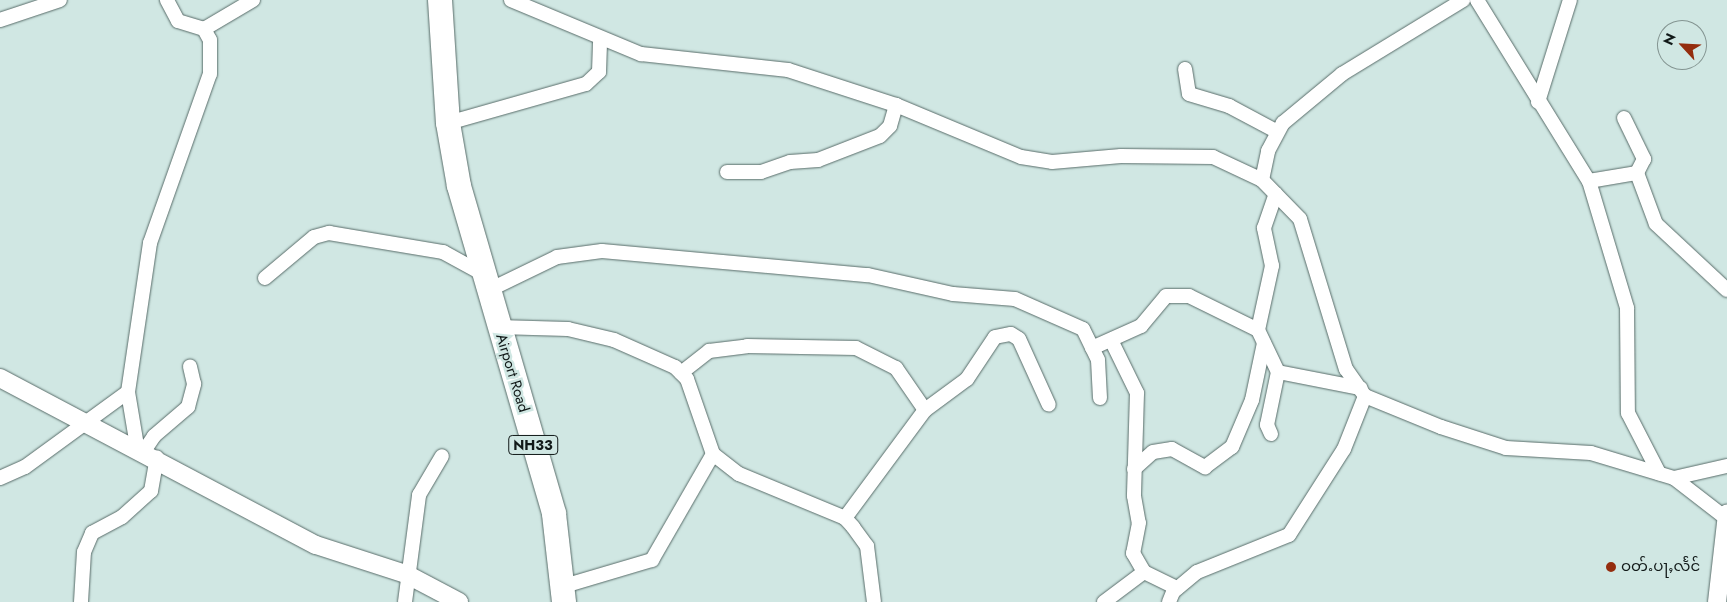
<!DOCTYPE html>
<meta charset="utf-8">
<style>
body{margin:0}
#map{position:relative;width:1727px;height:602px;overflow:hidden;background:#d0e7e3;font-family:Jost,"Noto Sans Myanmar",sans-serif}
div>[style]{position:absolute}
.roads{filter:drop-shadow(0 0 1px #586c69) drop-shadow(0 0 1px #586c69)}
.minor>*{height:14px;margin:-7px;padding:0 7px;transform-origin:7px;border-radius:7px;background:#fff}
.tertiary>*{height:18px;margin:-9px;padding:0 9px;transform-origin:9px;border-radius:9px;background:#fff}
.trunk>*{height:24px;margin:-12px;padding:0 12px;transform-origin:12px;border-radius:12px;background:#fff}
.dots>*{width:14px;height:14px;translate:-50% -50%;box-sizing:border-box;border:2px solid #d0e7e3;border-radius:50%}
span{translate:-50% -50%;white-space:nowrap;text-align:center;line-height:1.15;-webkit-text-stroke:5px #d0e7e3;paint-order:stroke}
.shield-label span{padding:1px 4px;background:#d0e7e3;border:1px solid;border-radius:4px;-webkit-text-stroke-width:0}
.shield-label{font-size:14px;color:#111918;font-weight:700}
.street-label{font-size:15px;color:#111918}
.poi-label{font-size:15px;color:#111918}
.left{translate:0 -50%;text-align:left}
.north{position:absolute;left:1657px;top:20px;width:50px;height:50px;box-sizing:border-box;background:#d0e7e3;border:1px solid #849592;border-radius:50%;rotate:295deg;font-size:14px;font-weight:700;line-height:20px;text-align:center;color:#111918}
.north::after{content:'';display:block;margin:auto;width:18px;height:22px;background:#942d0e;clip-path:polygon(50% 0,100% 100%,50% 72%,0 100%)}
</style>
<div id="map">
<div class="roads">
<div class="minor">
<div style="left:511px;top:0;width:141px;rotate:22.6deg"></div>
<div style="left:641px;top:54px;width:148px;rotate:6.2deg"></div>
<div style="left:788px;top:70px;width:114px;rotate:18deg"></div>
<div style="left:896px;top:105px;width:135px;rotate:22.6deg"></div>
<div style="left:1021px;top:157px;width:31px;rotate:9deg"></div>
<div style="left:1052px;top:162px;width:69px;rotate:-5deg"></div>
<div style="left:1121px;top:156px;width:92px;rotate:0.6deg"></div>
<div style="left:1213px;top:157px;width:54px;rotate:25.1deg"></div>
<div style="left:1262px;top:180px;width:54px;rotate:45.7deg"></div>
<div style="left:1300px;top:219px;width:157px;rotate:73deg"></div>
<div style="left:1346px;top:369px;width:33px;rotate:55deg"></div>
<div style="left:1365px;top:396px;width:82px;rotate:22.2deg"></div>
<div style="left:1441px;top:427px;width:68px;rotate:17.9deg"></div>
<div style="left:1506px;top:448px;width:85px;rotate:3.4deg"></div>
<div style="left:1591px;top:453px;width:87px;rotate:16.8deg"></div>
<div style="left:1674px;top:478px;width:54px;rotate:-12.8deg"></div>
<div style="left:1477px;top:0;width:213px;rotate:58.3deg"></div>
<div style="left:1589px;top:181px;width:133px;rotate:73.3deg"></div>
<div style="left:1627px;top:308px;width:105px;rotate:89.5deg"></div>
<div style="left:1628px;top:413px;width:68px;rotate:62.7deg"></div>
<div style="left:0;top:20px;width:63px;rotate:-18.4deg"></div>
<div style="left:204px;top:29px;width:57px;rotate:-30.6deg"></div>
<div style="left:1185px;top:69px;width:25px;rotate:81deg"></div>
<div style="left:1189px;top:94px;width:42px;rotate:16.7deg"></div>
<div style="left:1229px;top:106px;width:55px;rotate:28deg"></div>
<div style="left:1538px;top:102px;width:107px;rotate:-72.6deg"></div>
<div style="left:1624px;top:118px;width:46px;rotate:64deg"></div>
<div style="left:1644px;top:159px;width:16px;rotate:117deg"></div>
<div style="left:448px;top:123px;width:143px;rotate:-15.8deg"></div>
<div style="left:586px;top:84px;width:18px;rotate:-43deg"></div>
<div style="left:599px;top:72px;width:34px;rotate:-88deg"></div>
<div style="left:727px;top:172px;width:34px"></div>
<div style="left:761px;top:172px;width:31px;rotate:-19deg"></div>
<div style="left:790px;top:162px;width:28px;rotate:-4deg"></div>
<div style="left:818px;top:160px;width:66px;rotate:-21.2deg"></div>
<div style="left:880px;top:136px;width:14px;rotate:-45deg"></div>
<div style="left:890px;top:126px;width:22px;rotate:-74deg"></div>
<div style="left:1262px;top:180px;width:30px;rotate:-78deg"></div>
<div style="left:1268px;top:151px;width:32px;rotate:-62deg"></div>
<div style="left:1283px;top:123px;width:77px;rotate:-39.7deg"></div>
<div style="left:1342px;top:74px;width:142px;rotate:-31.4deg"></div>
<div style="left:1589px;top:181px;width:49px;rotate:-9.5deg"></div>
<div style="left:1637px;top:173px;width:54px;rotate:69.6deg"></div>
<div style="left:1656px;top:224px;width:97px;rotate:42.9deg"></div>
<div style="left:265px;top:278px;width:64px;rotate:-39.9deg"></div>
<div style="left:314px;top:237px;width:16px;rotate:-15deg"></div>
<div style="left:329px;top:233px;width:116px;rotate:9.5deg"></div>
<div style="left:443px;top:252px;width:46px;rotate:28.8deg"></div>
<div style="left:487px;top:291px;width:78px;rotate:-25.9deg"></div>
<div style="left:557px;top:257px;width:45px;rotate:-7.6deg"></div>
<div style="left:602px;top:251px;width:267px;rotate:5.2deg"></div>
<div style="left:868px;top:275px;width:87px;rotate:12.6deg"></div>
<div style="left:953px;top:294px;width:62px;rotate:4.6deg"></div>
<div style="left:1015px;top:299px;width:74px;rotate:23.8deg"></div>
<div style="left:1083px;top:329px;width:34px;rotate:64deg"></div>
<div style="left:1098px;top:360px;width:38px;rotate:87deg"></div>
<div style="left:498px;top:327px;width:70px;rotate:1.6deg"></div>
<div style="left:568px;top:329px;width:47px;rotate:13.4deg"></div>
<div style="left:614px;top:340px;width:67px;rotate:23.9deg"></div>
<div style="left:675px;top:367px;width:17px;rotate:45deg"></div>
<div style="left:687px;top:379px;width:79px;rotate:70.9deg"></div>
<div style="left:713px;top:454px;width:33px;rotate:38deg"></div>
<div style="left:739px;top:474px;width:115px;rotate:22.5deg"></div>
<div style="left:845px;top:518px;width:12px;rotate:48deg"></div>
<div style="left:853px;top:527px;width:24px;rotate:54deg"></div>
<div style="left:867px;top:546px;width:56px;rotate:82.9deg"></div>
<div style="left:1258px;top:330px;width:66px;rotate:-77.7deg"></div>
<div style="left:1272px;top:266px;width:39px;rotate:-102deg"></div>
<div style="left:1264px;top:228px;width:36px;rotate:-71deg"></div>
<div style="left:1112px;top:342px;width:57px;rotate:63.9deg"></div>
<div style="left:1137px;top:393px;width:103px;rotate:91.7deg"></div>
<div style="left:1134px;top:496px;width:27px;rotate:80deg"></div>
<div style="left:1139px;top:523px;width:31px;rotate:101deg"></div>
<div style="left:1133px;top:553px;width:22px;rotate:60deg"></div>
<div style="left:1144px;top:572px;width:37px;rotate:26deg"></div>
<div style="left:1092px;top:348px;width:54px;rotate:-24.2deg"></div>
<div style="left:1141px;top:326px;width:39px;rotate:-50deg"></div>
<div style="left:1166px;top:296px;width:23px"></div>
<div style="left:1189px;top:296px;width:77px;rotate:26.2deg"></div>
<div style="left:1258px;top:330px;width:47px;rotate:64.5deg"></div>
<div style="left:1278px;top:372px;width:84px;rotate:11deg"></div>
<div style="left:681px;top:373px;width:36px;rotate:-38deg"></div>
<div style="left:709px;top:351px;width:38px;rotate:-7deg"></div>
<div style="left:747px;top:346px;width:109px;rotate:1.1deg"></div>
<div style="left:856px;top:348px;width:45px;rotate:26.6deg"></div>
<div style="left:896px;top:368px;width:51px;rotate:55.4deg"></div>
<div style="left:1271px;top:434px;width:10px;rotate:-114deg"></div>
<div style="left:1267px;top:425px;width:54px;rotate:-78.3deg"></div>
<div style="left:137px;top:446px;width:55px;rotate:-99.5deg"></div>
<div style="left:128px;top:392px;width:151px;rotate:-81.6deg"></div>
<div style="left:150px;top:243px;width:179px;rotate:-70.5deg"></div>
<div style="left:210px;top:74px;width:34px;rotate:-90deg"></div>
<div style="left:210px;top:40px;width:13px;rotate:-119deg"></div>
<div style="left:204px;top:29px;width:27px;rotate:-163deg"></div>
<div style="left:178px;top:21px;width:24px;rotate:-118deg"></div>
<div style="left:144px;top:451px;width:18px;rotate:-56deg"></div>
<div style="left:154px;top:436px;width:45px;rotate:-40.5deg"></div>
<div style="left:188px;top:407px;width:24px;rotate:-75deg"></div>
<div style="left:194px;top:384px;width:18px;rotate:-103deg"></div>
<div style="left:1134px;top:469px;width:25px;rotate:-42deg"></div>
<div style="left:1153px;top:452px;width:19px;rotate:-9deg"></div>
<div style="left:1172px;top:449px;width:38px;rotate:29deg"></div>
<div style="left:1205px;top:467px;width:34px;rotate:-37deg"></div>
<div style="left:1232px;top:447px;width:51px;rotate:-66.9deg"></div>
<div style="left:1252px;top:400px;width:58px;rotate:-78.1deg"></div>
<div style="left:0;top:478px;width:27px;rotate:-24deg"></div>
<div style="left:25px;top:467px;width:127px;rotate:-36.1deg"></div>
<div style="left:1674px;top:478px;width:67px;rotate:37.7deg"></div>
<div style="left:845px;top:518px;width:134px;rotate:-53.5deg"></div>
<div style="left:925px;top:410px;width:52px;rotate:-36.4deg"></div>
<div style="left:967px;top:379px;width:50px;rotate:-56.3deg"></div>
<div style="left:995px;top:337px;width:16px;rotate:-11deg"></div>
<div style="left:1011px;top:334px;width:9px;rotate:32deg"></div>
<div style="left:1019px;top:339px;width:72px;rotate:65.6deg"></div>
<div style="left:564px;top:586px;width:92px;rotate:-16.5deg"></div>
<div style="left:652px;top:560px;width:122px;rotate:-60.1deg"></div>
<div style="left:81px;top:602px;width:50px;rotate:-86.6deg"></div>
<div style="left:84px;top:552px;width:21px;rotate:-67deg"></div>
<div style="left:92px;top:533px;width:34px;rotate:-28deg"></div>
<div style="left:122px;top:517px;width:39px;rotate:-42deg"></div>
<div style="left:151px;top:491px;width:34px;rotate:-80deg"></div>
<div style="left:405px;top:602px;width:108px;rotate:-82.5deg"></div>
<div style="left:419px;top:495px;width:45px;rotate:-59.5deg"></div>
<div style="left:1104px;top:602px;width:50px;rotate:-36.9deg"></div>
<div style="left:1169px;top:602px;width:11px;rotate:-68deg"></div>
<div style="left:1173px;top:592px;width:31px;rotate:-40deg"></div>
<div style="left:1197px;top:572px;width:99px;rotate:-21.9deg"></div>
<div style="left:1289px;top:535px;width:102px;rotate:-57.4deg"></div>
<div style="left:1344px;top:449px;width:57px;rotate:-68.4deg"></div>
</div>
<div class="tertiary">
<div style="left:0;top:378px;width:357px;rotate:27.9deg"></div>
<div style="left:316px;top:545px;width:95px;rotate:17.9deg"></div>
<div style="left:406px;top:574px;width:60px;rotate:27.8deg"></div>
<div style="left:1717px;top:602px;width:89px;rotate:-83.5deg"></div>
</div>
<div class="trunk">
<div style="left:440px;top:0;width:123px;rotate:86.3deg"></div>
<div style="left:448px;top:123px;width:64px;rotate:80.1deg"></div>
<div style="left:459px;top:186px;width:341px;rotate:73.8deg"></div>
<div style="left:554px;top:514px;width:89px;rotate:83.5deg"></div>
</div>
</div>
<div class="dots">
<div style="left:1611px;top:567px;background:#942d0e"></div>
</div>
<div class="shield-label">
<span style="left:533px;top:445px">NH33</span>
</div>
<div class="street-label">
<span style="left:512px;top:373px;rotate:73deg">Airport Road</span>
</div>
<div class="poi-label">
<span class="left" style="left:1621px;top:567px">ဝတ်ႉပႃႇလႅင်</span>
</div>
<div class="north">N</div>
</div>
